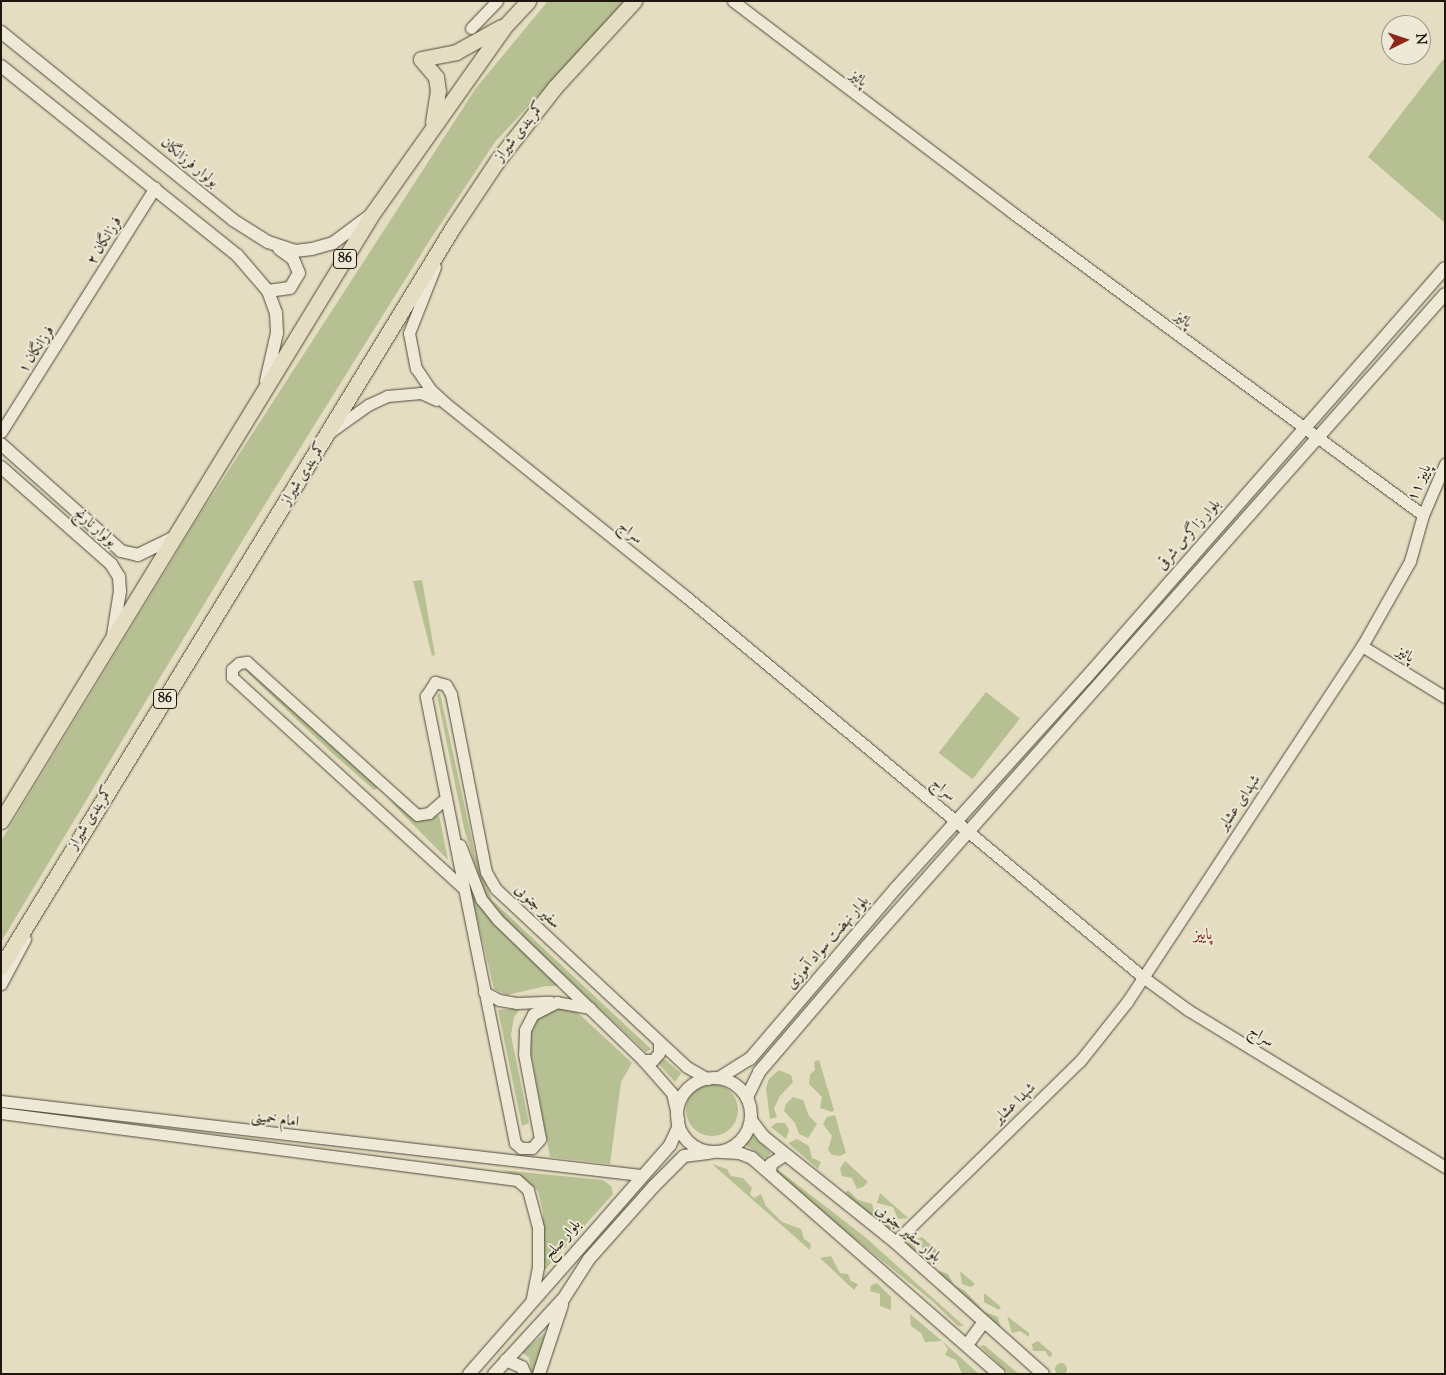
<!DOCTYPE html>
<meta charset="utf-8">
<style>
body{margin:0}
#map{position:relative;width:1446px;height:1375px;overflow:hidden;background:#e5ddc1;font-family:"Sorts Mill Goudy",Amiri,serif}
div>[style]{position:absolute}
.green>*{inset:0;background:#b6c092;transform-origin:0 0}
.round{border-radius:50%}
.roads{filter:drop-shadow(0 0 1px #50483a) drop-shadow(0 0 1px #50483a)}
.tertiary>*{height:11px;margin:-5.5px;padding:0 5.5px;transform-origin:5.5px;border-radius:5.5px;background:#eee9d7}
.secondary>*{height:12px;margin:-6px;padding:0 6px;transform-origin:6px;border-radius:6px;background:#eee9d7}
.secondary>.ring{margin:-6px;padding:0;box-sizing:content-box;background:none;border:12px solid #eee9d7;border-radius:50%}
.trunk>*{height:15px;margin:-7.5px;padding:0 7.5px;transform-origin:7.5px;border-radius:7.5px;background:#e5ddc1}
span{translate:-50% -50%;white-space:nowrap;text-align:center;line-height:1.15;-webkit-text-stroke:4px #eee9d7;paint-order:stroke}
.shield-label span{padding:1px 4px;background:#eee9d7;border:1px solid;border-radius:4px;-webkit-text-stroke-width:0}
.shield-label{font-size:14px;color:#1f170d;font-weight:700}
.street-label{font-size:15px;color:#1f170d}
.neighbourhood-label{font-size:16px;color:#7a1f14}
.frame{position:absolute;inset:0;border:2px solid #1f170d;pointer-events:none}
.north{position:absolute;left:1381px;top:15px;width:50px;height:50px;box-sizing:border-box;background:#eee9d7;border:1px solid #9b9586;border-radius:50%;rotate:86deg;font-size:14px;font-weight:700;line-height:20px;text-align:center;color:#1f170d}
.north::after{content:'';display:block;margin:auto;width:18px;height:22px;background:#8f2418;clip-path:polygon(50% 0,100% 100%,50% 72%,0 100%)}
</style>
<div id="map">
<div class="green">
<div style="clip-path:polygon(548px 1px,626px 1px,495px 142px,428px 243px,244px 538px,1px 942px,1px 841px,199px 516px,476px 88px)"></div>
<div style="clip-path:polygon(1445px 57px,1445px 223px,1368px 157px)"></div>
<div style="clip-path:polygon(422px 580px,435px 655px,432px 656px,413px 581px)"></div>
<div style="clip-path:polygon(250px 669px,378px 788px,374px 790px,332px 753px,246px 671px)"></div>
<div style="left:986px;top:692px;width:43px;height:77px;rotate:38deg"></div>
<div style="clip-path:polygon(440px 693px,475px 854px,492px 900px,651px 1049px,646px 1052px,492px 908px,482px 890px,464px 828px,437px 695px)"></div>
<div style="clip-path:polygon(388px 799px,419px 820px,439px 815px,448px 860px)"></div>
<div style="clip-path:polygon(462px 856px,483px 910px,562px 986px,546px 986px,507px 995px,494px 989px)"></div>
<div style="clip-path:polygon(558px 1006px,575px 1010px,632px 1063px,621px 1082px,610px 1164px,550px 1157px,528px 1037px,532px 1021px,542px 1011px)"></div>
<div style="clip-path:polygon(521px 1008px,514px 1017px,511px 1035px,529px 1123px,522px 1126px,498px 1010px)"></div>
<div style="clip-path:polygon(663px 1058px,681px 1073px,675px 1082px,658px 1063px)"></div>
<div style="clip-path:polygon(819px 1060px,834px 1110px,832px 1112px,820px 1108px,822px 1097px,809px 1084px,810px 1074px,815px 1070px,814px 1062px)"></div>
<div style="clip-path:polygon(779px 1070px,791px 1075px,793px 1082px,780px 1096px,774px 1108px,777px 1117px,770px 1119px,766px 1088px,769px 1079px)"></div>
<div class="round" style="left:686px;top:1084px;width:52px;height:52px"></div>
<div style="clip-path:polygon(793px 1097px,803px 1100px,809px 1116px,817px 1124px,808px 1138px,799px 1134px,795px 1123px,784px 1111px,786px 1104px)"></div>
<div style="clip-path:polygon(835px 1115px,846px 1153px,840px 1156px,832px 1155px,828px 1150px,832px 1136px,823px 1124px,827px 1117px)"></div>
<div style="clip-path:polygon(776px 1123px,785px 1123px,789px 1130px,786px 1139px,771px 1127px)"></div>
<div style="clip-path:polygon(750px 1133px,771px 1153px,766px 1159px,744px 1144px)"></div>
<div style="clip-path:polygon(797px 1139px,809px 1146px,812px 1158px,821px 1162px,818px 1169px,788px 1143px)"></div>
<div style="clip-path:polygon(845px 1161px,868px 1182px,863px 1187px,857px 1189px,852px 1178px,842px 1176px,840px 1168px)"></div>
<div style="clip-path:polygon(712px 1164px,727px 1169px,731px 1176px,743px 1178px,752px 1188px,750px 1194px,754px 1198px,761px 1194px,766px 1206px,782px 1222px,801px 1229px,804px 1239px,811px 1244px,810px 1250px)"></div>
<div style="clip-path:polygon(777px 1169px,865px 1237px,964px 1326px,958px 1326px,931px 1300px,823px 1213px,776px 1174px)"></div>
<div style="clip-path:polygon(501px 1170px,603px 1180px,611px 1186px,613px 1194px,543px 1272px,543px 1212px,538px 1191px,522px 1177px)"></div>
<div style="clip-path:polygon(848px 1190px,858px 1200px,872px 1204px,874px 1211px,881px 1211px,882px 1218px,891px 1217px,895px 1230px,890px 1234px,845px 1193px)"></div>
<div style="clip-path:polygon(880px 1193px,908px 1218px,898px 1219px,893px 1207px,877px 1203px)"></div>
<div style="clip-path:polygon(922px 1237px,941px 1254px,937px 1256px,923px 1248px,916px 1239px)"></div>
<div style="clip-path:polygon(911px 1241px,919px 1254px,931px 1262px,935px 1271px,904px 1246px)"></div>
<div style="clip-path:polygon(831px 1256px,840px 1273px,848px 1274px,851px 1281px,858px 1284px,854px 1290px,820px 1258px)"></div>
<div style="clip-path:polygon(940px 1271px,948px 1274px,954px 1285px,965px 1291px,985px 1312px,998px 1317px,1001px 1330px,936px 1273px)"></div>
<div style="clip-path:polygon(960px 1271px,975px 1284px,971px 1287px,962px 1284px)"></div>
<div style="clip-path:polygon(877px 1283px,891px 1297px,891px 1310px,880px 1306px,880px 1294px,870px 1291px,871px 1285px)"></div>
<div style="clip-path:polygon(984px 1293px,1001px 1307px,999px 1310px,984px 1302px)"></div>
<div style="clip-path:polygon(910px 1314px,942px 1341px,979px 1374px,962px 1374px,956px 1360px,945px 1355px,948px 1349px,942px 1341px,925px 1342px,921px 1333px,911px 1326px)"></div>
<div style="clip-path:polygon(1007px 1316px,1029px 1333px,1029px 1337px,1020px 1331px,1012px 1333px)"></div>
<div style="clip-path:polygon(545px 1333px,536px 1374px,532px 1374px,529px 1358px,522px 1352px)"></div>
<div style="clip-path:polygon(1038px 1341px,1052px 1353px,1052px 1356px,1049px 1357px,1045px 1351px,1033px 1351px,1032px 1344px)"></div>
<div style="clip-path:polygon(984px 1345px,1019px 1374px,1009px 1374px,980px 1346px)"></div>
<div class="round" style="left:1055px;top:1363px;width:12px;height:12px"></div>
</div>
<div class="roads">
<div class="tertiary">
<div style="left:733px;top:1px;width:351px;rotate:37.1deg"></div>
<div style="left:1013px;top:213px;width:509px;rotate:36.37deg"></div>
<div style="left:471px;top:28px;width:37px;rotate:-46deg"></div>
<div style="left:435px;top:267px;width:71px;rotate:111.5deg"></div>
<div style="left:409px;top:333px;width:36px;rotate:79deg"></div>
<div style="left:416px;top:368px;width:25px;rotate:56deg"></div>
<div style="left:430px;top:389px;width:21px;rotate:43deg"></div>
<div style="left:445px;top:403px;width:307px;rotate:38.8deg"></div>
<div style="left:684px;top:595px;width:597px;rotate:39.77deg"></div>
<div style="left:1143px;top:977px;width:56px;rotate:36.3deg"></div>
<div style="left:1188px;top:1010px;width:301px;rotate:31.4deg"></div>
<div style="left:1px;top:432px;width:289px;rotate:-57.8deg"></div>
<div style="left:330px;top:432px;width:47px;rotate:-35.4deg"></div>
<div style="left:368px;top:405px;width:21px;rotate:-25deg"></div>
<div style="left:387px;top:396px;width:34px;rotate:-5deg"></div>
<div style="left:421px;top:393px;width:17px;rotate:24deg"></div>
<div style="left:1362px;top:646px;width:97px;rotate:31.6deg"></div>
<div style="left:446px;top:798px;width:23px;rotate:139deg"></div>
<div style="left:429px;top:813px;width:12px;rotate:171deg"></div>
<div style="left:417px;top:815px;width:229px;rotate:-138deg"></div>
<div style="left:247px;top:662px;width:8px;rotate:173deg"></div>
<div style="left:239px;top:663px;width:9px;rotate:139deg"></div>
<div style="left:232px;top:669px;width:8px;rotate:90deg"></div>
<div style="left:232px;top:677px;width:313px;rotate:42.4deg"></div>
<div style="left:460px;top:845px;width:58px;rotate:68.7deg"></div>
<div style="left:481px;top:899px;width:27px;rotate:51deg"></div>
<div style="left:498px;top:920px;width:202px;rotate:44deg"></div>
<div style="left:643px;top:1060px;width:44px;rotate:48.7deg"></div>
<div style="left:672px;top:1093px;width:28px;rotate:77deg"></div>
<div style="left:1px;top:984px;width:51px;rotate:-61.9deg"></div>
<div style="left:484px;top:992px;width:17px;rotate:28deg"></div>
<div style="left:499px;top:1000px;width:17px;rotate:10deg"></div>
<div style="left:516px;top:1003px;width:34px;rotate:-2deg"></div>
<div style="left:590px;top:1008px;width:34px;rotate:-170deg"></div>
<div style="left:557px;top:1002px;width:27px;rotate:153deg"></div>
<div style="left:533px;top:1014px;width:18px;rotate:117deg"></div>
<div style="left:525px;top:1030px;width:24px;rotate:92deg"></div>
<div style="left:524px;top:1054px;width:86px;rotate:79.3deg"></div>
<div style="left:540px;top:1139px;width:12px;rotate:132deg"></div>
<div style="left:532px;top:1148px;width:11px;rotate:180deg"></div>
<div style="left:521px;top:1148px;width:8px;rotate:-140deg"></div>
<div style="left:515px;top:1143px;width:456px;rotate:-101.3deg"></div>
<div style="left:426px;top:696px;width:17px;rotate:-57deg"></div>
<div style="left:435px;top:682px;width:11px;rotate:15deg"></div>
<div style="left:446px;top:685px;width:10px;rotate:61deg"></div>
<div style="left:451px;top:694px;width:181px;rotate:78.9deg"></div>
<div style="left:486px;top:872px;width:20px;rotate:60deg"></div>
<div style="left:496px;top:889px;width:261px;rotate:43deg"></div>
<div style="left:687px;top:1067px;width:24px;rotate:30deg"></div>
<div style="left:643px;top:1060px;width:10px"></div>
<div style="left:653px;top:1060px;width:9px;rotate:-49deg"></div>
<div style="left:659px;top:1053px;width:11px;rotate:-90deg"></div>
<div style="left:1px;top:1101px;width:644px;rotate:6.6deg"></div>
<div style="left:1px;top:1113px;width:520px;rotate:7.4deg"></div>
<div style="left:517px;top:1180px;width:15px;rotate:42deg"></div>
<div style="left:528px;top:1190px;width:39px;rotate:75deg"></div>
<div style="left:538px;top:1228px;width:39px;rotate:90deg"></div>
<div style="left:538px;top:1267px;width:33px;rotate:101deg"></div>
<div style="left:895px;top:1242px;width:259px;rotate:-44.4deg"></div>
<div style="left:1080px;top:1061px;width:75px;rotate:-51.5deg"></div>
<div style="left:1127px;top:1002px;width:427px;rotate:-56.6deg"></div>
<div style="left:1362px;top:646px;width:98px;rotate:-60.5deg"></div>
<div style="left:1410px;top:561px;width:48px;rotate:-74.2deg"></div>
<div style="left:1423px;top:515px;width:56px;rotate:-66.7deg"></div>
</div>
<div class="secondary">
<div style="left:1px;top:32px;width:299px;rotate:39deg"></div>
<div style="left:233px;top:220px;width:41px;rotate:32.2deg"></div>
<div style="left:268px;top:242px;width:28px;rotate:18deg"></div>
<div style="left:295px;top:251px;width:17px;rotate:-7deg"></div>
<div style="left:312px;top:249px;width:22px;rotate:-16deg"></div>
<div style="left:333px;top:243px;width:44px;rotate:-36.6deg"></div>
<div style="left:1px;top:66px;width:302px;rotate:38.7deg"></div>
<div style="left:237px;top:255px;width:48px;rotate:49.3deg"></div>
<div style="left:268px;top:291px;width:23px;rotate:70deg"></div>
<div style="left:276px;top:313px;width:20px;rotate:87deg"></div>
<div style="left:277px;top:333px;width:49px;rotate:102.9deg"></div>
<div style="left:268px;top:291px;width:22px;rotate:-8deg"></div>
<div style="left:290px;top:288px;width:17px;rotate:-59deg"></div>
<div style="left:299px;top:273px;width:15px;rotate:-113deg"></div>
<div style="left:293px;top:259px;width:17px;rotate:-144deg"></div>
<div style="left:1px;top:444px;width:161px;rotate:41.7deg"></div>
<div style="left:121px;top:551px;width:17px;rotate:13deg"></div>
<div style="left:138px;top:555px;width:39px;rotate:-26deg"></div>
<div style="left:1px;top:467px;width:147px;rotate:41.4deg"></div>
<div style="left:111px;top:564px;width:15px;rotate:58deg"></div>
<div style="left:119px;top:577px;width:14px;rotate:86deg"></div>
<div style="left:120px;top:591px;width:45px;rotate:99deg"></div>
<div class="ring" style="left:677px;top:1078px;width:62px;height:62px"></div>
<div style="left:719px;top:1078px;width:36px;rotate:-32deg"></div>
<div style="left:750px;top:1059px;width:225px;rotate:-49.5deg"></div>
<div style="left:896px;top:888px;width:282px;rotate:-47.9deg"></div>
<div style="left:1085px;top:679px;width:546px;rotate:-48.78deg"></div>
<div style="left:747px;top:1097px;width:28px;rotate:-64deg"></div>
<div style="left:759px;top:1072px;width:166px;rotate:-49.4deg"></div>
<div style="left:867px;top:946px;width:871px;rotate:-48.44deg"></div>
<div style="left:751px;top:1120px;width:21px;rotate:53deg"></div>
<div style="left:764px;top:1137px;width:168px;rotate:38.7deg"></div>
<div style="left:895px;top:1242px;width:198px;rotate:41.7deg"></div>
<div style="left:721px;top:1152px;width:18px;rotate:3deg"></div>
<div style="left:739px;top:1153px;width:14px;rotate:21deg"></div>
<div style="left:752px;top:1158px;width:328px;rotate:41.2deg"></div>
<div style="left:770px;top:1173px;width:9px;rotate:-84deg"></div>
<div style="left:771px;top:1164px;width:17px;rotate:-33deg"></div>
<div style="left:967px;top:1345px;width:29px;rotate:-54deg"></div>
<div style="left:506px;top:1360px;width:17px;rotate:24deg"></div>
<div style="left:522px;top:1367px;width:8px;rotate:67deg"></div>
<div style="left:469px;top:1374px;width:305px;rotate:-48.7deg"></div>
<div style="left:670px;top:1145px;width:21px;rotate:-65deg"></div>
<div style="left:494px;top:1374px;width:103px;rotate:-47.4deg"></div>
<div style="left:564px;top:1298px;width:46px;rotate:-57.3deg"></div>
<div style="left:589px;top:1259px;width:98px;rotate:-48.3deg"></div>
<div style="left:654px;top:1186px;width:42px;rotate:-45deg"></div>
<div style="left:684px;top:1156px;width:26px;rotate:-7deg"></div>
<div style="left:539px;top:1374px;width:73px;rotate:-71.6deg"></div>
</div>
<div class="trunk">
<div style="left:433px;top:122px;width:31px;rotate:-81deg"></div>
<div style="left:438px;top:91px;width:14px;rotate:-98deg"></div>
<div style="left:436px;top:77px;width:23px;rotate:-130deg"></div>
<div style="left:421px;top:59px;width:36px;rotate:-11deg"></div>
<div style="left:456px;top:52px;width:51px;rotate:-29.1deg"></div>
<div style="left:1px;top:821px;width:711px;rotate:-58.57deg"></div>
<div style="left:372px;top:214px;width:230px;rotate:-54.7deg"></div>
<div style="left:505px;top:26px;width:34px;rotate:-47deg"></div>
<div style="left:1px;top:967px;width:867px;rotate:-58.58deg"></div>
<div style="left:453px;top:227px;width:79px;rotate:-56.3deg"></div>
<div style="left:497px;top:161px;width:94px;rotate:-51.9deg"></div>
<div style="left:555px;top:87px;width:117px;rotate:-47.4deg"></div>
</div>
</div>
<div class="shield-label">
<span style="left:345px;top:259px">86</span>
<span style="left:165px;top:699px">86</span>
</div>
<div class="street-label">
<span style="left:858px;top:79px;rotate:37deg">پائیز</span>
<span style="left:520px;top:132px;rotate:-52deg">کمربندی شیراز</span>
<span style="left:189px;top:163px;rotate:39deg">بولوار فرزانگان</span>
<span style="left:105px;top:241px;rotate:-59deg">فرزانگان ۲</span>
<span style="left:1183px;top:320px;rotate:37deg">پائیز</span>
<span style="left:37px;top:350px;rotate:-57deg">فرزانگان ۱</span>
<span style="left:304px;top:474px;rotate:-58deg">کمربندی شیراز</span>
<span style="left:1420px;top:483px;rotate:-66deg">پاییز ۱۱</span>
<span style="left:95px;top:528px;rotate:41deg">بولوار نارنج</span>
<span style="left:630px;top:533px;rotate:39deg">سراج</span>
<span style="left:1189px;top:535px;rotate:-49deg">بلوار زاگرس شرقی</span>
<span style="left:1405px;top:655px;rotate:32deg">پائیز</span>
<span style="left:943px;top:790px;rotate:41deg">سراج</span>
<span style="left:1240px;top:803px;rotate:-56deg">شهدای عشایر</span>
<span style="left:91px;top:818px;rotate:-58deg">کمربندی شیراز</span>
<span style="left:537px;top:907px;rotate:44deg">سفیر جنوبی</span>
<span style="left:828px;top:943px;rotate:-49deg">بلوار نهضت سواد آموزی</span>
<span style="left:1261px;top:1037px;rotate:32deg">سراج</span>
<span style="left:1015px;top:1104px;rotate:-44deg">شهدا عشایر</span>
<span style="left:275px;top:1120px;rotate:7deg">امام خمینی</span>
<span style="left:908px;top:1234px;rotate:40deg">بلوار سفیر جنوبی</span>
<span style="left:563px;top:1240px;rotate:-49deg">بلوار صلح</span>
</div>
<div class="neighbourhood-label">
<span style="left:1203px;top:936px">پاییز</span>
</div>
<div class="frame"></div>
<div class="north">N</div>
</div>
